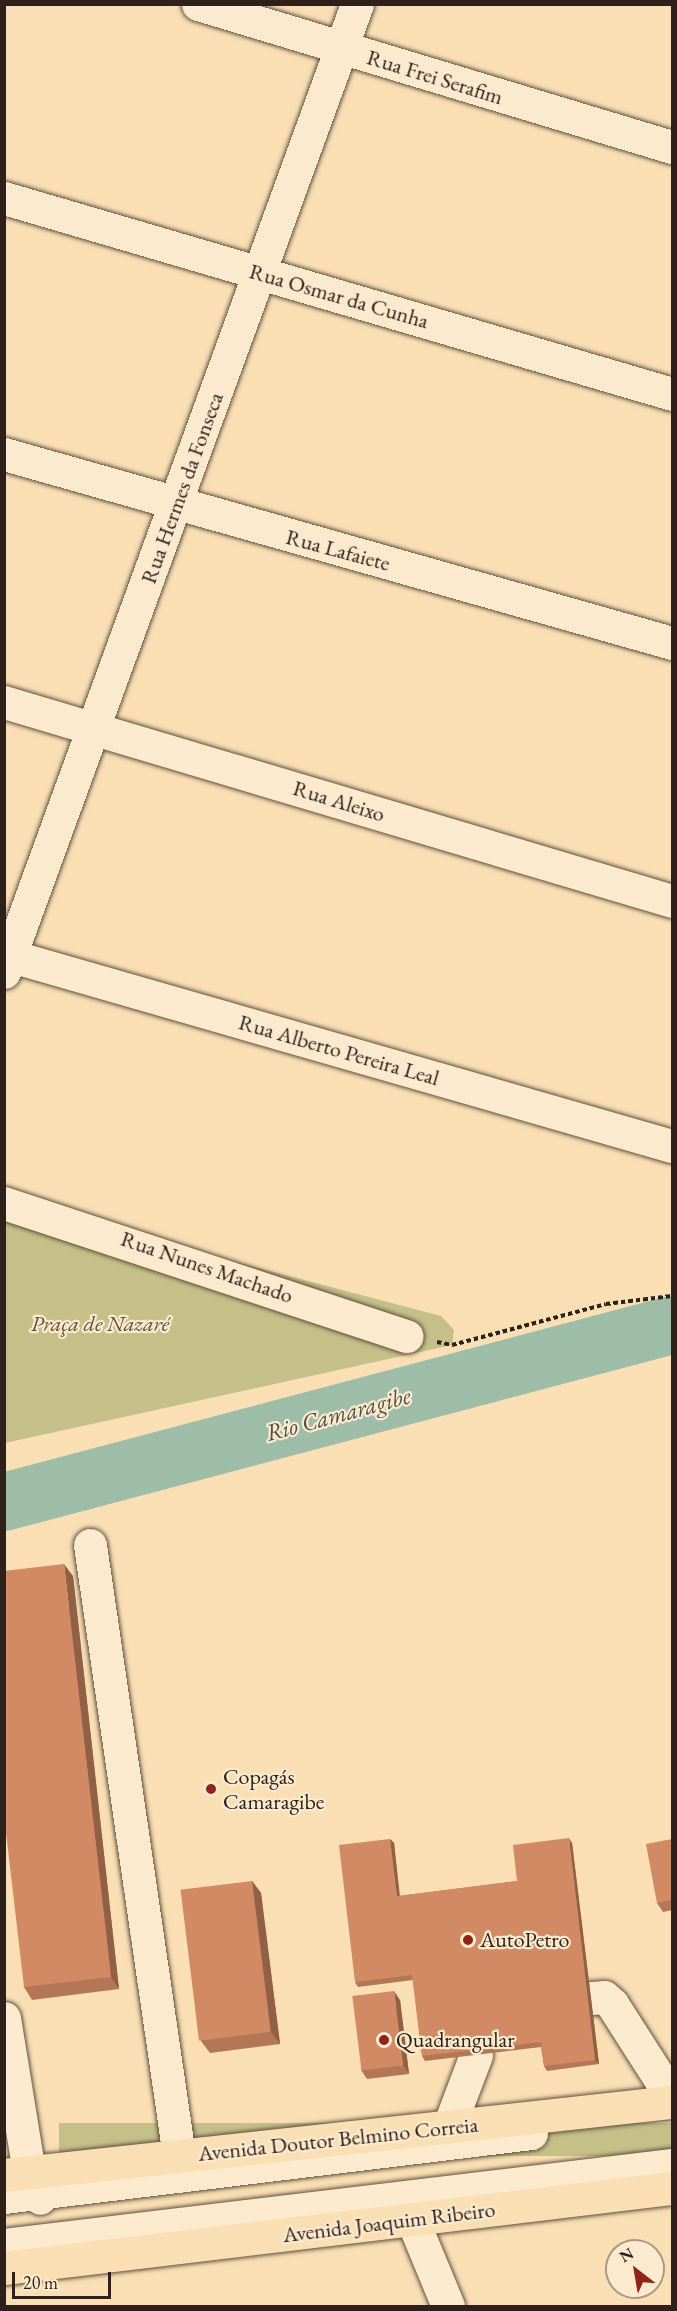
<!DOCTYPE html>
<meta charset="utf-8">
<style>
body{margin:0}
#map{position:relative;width:677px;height:2311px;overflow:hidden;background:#f9dfb3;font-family:"EB Garamond",serif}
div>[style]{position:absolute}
.green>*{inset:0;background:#c4c088;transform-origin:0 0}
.river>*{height:58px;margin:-29px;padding:0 29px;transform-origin:29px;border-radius:29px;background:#9ebda9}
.path>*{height:4px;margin-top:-2px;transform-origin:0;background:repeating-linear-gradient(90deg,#2e201a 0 4.5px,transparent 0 7.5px)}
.roads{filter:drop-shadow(0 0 2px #615040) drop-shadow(0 0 2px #615040)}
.minor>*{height:33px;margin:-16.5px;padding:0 16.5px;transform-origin:16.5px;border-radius:16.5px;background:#fbeace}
.major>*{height:33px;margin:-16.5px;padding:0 16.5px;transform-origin:16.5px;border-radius:16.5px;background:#f9dfb3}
.wall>*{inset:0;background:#b47755}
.shaded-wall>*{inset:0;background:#926145}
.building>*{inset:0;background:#d18a63;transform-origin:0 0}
.dots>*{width:16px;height:16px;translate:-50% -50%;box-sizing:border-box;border:3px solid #fbeace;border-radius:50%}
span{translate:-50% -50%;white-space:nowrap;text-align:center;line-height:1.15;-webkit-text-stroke:4.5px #fbeace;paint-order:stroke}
.street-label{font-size:22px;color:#2e201a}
.park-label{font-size:22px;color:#5b503b;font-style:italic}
.poi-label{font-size:22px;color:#2e201a}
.left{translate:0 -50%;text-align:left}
.water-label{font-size:24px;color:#504f45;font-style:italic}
.frame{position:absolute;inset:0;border:6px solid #2e201a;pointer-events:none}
.north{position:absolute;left:605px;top:2239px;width:60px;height:60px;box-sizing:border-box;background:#fbeace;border:2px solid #a99986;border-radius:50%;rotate:329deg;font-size:16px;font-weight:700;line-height:24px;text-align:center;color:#2e201a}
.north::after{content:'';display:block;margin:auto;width:21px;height:27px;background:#8f2418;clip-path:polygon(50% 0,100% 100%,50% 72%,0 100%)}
.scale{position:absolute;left:12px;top:2272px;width:99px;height:27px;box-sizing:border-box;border:3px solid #2e201a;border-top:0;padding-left:8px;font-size:18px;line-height:21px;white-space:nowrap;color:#2e201a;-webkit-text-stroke:4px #fbeace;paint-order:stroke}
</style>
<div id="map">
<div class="green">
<div style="clip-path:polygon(4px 1201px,441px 1316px,454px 1330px,452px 1345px,5px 1443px)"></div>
<div style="left:672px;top:2123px;width:33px;height:613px;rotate:90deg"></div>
</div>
<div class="river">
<div style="left:4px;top:1502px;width:691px;rotate:-14.84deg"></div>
</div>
<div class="path">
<div style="left:437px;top:1342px;width:15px;rotate:11deg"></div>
<div style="left:452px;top:1345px;width:159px;rotate:-14.9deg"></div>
<div style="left:606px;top:1304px;width:66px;rotate:-6.9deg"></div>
</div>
<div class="roads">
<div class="minor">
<div style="left:198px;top:4px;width:495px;rotate:16.8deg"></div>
<div style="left:4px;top:198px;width:696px;rotate:16.35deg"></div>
<div style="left:4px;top:454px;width:694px;rotate:15.8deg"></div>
<div style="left:4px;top:702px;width:697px;rotate:16.59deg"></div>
<div style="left:4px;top:954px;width:695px;rotate:16.04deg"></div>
<div style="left:4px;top:972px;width:1030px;rotate:-69.96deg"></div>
<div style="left:4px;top:1203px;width:424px;rotate:18.3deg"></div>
<div style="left:90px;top:1545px;width:617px;rotate:81.71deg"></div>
<div style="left:591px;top:1998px;width:13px;rotate:-4deg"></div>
<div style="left:604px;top:1997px;width:11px;rotate:41deg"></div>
<div style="left:612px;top:2004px;width:112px;rotate:57.4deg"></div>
<div style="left:4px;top:2018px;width:156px;rotate:80.8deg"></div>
<div style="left:29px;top:2172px;width:28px;rotate:67deg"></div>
<div style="left:449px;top:2126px;width:76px;rotate:-69.2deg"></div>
<div style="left:4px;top:2197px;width:531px;rotate:-6.92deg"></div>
<div style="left:412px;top:2219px;width:94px;rotate:67.5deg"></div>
<div style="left:4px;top:2245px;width:673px;rotate:-6.83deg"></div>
</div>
<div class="major">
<div style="left:4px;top:2175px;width:672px;rotate:-6.24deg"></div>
<div style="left:4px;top:2268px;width:673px;rotate:-6.83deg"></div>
</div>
</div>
<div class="wall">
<div style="clip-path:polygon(73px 1576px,119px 1989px,32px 2000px,24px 1987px)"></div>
<div style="clip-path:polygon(390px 1839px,394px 1843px,400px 1896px,517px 1881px,572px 1843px,599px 2064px,547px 2071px,544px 2066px,541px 2047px,425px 2061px,422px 2056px,413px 1980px,358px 1987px,355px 1982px)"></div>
<div style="clip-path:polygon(672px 1839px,672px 1910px,663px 1912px,657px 1903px)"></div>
<div style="clip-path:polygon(252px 1881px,261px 1893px,280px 2044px,210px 2053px,201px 2041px)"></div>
<div style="clip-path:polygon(400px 2000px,409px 2074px,367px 2079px,361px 2070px)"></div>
</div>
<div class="shaded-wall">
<div style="clip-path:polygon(64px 1564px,73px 1576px,119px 1989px,111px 1977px)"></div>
<div style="clip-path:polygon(569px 1838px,572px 1843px,599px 2064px,595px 2060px)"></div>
<div style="clip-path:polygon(390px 1839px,394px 1843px,400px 1901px,397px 1896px)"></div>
<div style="clip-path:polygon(252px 1881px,261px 1893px,280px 2044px,271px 2032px)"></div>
<div style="clip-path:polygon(394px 1991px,400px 2000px,409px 2074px,403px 2065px)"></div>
</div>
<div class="building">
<div style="clip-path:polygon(64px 1564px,111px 1977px,24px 1987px,4px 1815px,4px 1571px)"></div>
<div style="clip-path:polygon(569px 1838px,595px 2060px,544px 2066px,541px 2042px,422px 2056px,412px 1975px,355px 1982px,339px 1845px,390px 1839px,397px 1896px,517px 1881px,513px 1845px)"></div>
<div style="clip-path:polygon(672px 1839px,672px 1900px,657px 1903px,646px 1844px)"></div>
<div style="left:252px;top:1881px;width:152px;height:72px;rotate:83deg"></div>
<div style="left:394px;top:1991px;width:75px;height:42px;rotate:83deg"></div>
</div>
<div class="dots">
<div style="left:211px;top:1789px;background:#8f2418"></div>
<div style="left:468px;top:1940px;background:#8f2418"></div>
<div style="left:384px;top:2040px;background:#8f2418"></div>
</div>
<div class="street-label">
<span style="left:435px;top:77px;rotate:17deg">Rua Frei Serafim</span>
<span style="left:339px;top:296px;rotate:16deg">Rua Osmar da Cunha</span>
<span style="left:182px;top:488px;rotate:-70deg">Rua Hermes da Fonseca</span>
<span style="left:338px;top:550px;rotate:15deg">Rua Lafaiete</span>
<span style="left:339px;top:801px;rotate:17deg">Rua Aleixo</span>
<span style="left:339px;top:1050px;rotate:16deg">Rua Alberto Pereira Leal</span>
<span style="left:207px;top:1267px;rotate:19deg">Rua Nunes Machado</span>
<span style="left:338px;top:2139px;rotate:-6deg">Avenida Doutor Belmino Correia</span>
<span style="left:389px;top:2222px;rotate:-7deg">Avenida Joaquim Ribeiro</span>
</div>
<div class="park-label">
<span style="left:100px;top:1324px">Praça de Nazaré</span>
</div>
<div class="poi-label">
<span class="left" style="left:223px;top:1789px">Copagás<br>Camaragibe</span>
<span class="left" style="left:480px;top:1940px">AutoPetro</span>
<span class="left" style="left:396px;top:2040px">Quadrangular</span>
</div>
<div class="water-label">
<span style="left:338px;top:1414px;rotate:-15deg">Rio Camaragibe</span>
</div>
<div class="frame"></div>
<div class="north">N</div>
<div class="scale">20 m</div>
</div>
